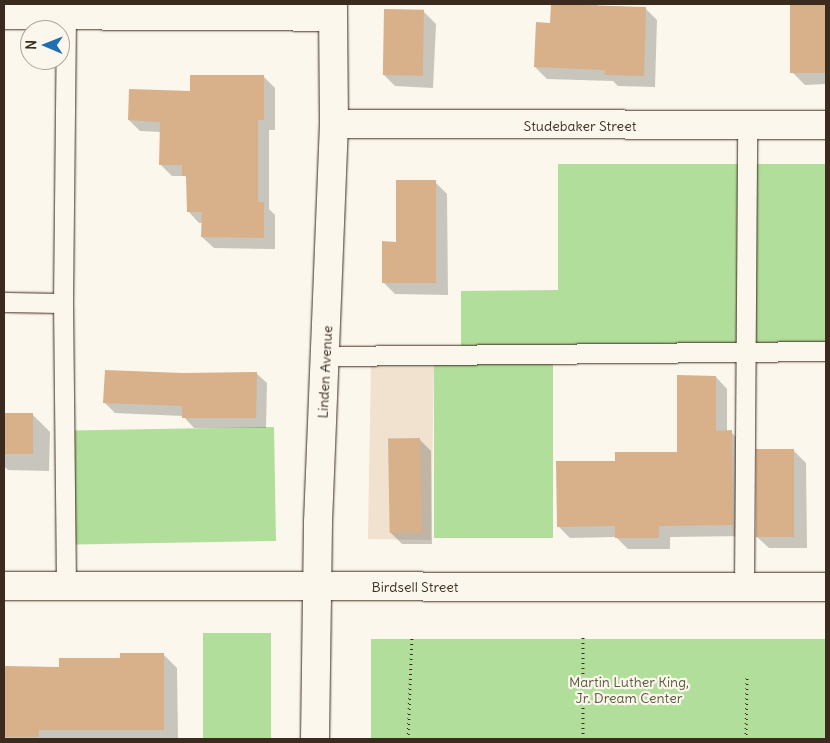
<!DOCTYPE html>
<style>
body{margin:0}
#map{position:relative;width:830px;height:743px;overflow:hidden;background:#fbf7ec;font-family:Delius,sans-serif}
div>[style]{position:absolute}
.built>*{inset:0;background:#f0e2ce;transform-origin:0 0}
.green>*{inset:0;background:#b2de9c;transform-origin:0 0}
.shadow>*{inset:0;background:#0003}
.building>*{inset:0;background:#d8b089;transform-origin:0 0}
.path>*{height:3px;margin-top:-1.5px;transform-origin:0;background:repeating-linear-gradient(90deg,#3b2a1e 0 1px,transparent 0 5px)}
.roads{filter:drop-shadow(0 0 1px #3b2a1e) drop-shadow(0 0 1px #3b2a1e)}
.service>*{height:19px;margin:-9.5px;padding:0 9.5px;transform-origin:9.5px;border-radius:9.5px;background:#fbf7ec}
.minor>*{height:28px;margin:-14px;padding:0 14px;transform-origin:14px;border-radius:14px;background:#fbf7ec}
span{translate:-50% -50%;white-space:nowrap;text-align:center;line-height:1.15;-webkit-text-stroke:4.5px #fbf7ec;paint-order:stroke}
.street-label{font-size:14px;color:#3b2a1e}
.park-label{font-size:14px;color:#59573e}
.frame{position:absolute;inset:0;border:5px solid #3b2a1e;pointer-events:none}
.north{position:absolute;left:20px;top:20px;width:50px;height:50px;box-sizing:border-box;background:#fbf7ec;border:1px solid #aea59a;border-radius:50%;rotate:271deg;font-size:14px;font-weight:700;line-height:20px;text-align:center;color:#3b2a1e}
.north::after{content:'';display:block;margin:auto;width:18px;height:22px;background:#1f6fb2;clip-path:polygon(50% 0,100% 100%,50% 72%,0 100%)}
</style>
<div id="map">
<div class="built">
<div style="left:371px;top:364px;width:63px;height:175px;rotate:1deg"></div>
</div>
<div class="green">
<div style="clip-path:polygon(558px 164px,826px 164px,826px 342px,461px 346px,461px 291px,558px 290px)"></div>
<div style="left:553px;top:361px;width:177px;height:119px;rotate:90deg"></div>
<div style="left:274px;top:427px;width:114px;height:201px;rotate:89deg"></div>
<div style="left:271px;top:633px;width:106px;height:68px;rotate:90deg"></div>
<div style="left:826px;top:639px;width:100px;height:455px;rotate:90deg"></div>
</div>
<div class="shadow">
<div style="clip-path:polygon(552px 4px,598px 4px,598px 7px,645px 8px,657px 20px,655px 87px,618px 86px,613px 81px,547px 79px,535px 67px,552px 24px)"></div>
<div style="clip-path:polygon(792px 4px,826px 4px,826px 84px,805px 85px,793px 73px)"></div>
<div style="clip-path:polygon(424px 12px,436px 24px,433px 88px,395px 86px,383px 74px)"></div>
<div style="clip-path:polygon(264px 77px,275px 88px,275px 130px,269px 130px,269px 209px,275px 215px,275px 249px,214px 248px,202px 237px,203px 223px,199px 223px,188px 211px,188px 179px,185px 176px,172px 176px,161px 165px,161px 132px,140px 131px,129px 120px,191px 92px)"></div>
<div style="clip-path:polygon(435px 182px,447px 194px,448px 295px,395px 294px,383px 282px,397px 243px)"></div>
<div style="clip-path:polygon(256px 373px,267px 383px,266px 428px,194px 428px,183px 416px,115px 413px,104px 402px,182px 375px)"></div>
<div style="clip-path:polygon(716px 377px,727px 389px,727px 432px,731px 432px,743px 444px,745px 536px,670px 537px,670px 549px,628px 549px,616px 537px,570px 538px,558px 526px,616px 462px,679px 454px)"></div>
<div style="clip-path:polygon(4px 414px,33px 415px,50px 432px,49px 471px,8px 470px,5px 467px,4px 536px)"></div>
<div style="clip-path:polygon(419px 439px,431px 451px,432px 544px,402px 544px,390px 532px)"></div>
<div style="clip-path:polygon(794px 451px,806px 463px,807px 548px,769px 548px,757px 537px)"></div>
<div style="clip-path:polygon(163px 654px,177px 668px,178px 739px,4px 739px,4px 668px,60px 668px)"></div>
</div>
<div class="building">
<div style="clip-path:polygon(551px 4px,646px 7px,644px 76px,605px 75px,605px 70px,534px 67px,536px 22px,550px 23px)"></div>
<div style="left:790px;top:4px;width:36px;height:69px"></div>
<div style="left:384px;top:9px;width:40px;height:66px;rotate:1deg"></div>
<div style="clip-path:polygon(190px 75px,264px 75px,264px 120px,258px 120px,258px 202px,264px 202px,264px 238px,201px 237px,202px 212px,187px 212px,186px 176px,182px 176px,182px 165px,159px 165px,160px 122px,128px 120px,129px 89px,190px 91px)"></div>
<div style="clip-path:polygon(396px 180px,436px 180px,436px 283px,382px 283px,382px 241px,396px 242px)"></div>
<div style="clip-path:polygon(105px 370px,182px 373px,257px 372px,256px 418px,182px 418px,182px 406px,103px 403px)"></div>
<div style="clip-path:polygon(677px 375px,716px 376px,716px 431px,732px 430px,733px 525px,659px 526px,659px 538px,615px 538px,615px 526px,557px 527px,556px 461px,615px 461px,615px 452px,677px 452px)"></div>
<div style="left:4px;top:413px;width:29px;height:41px"></div>
<div style="left:420px;top:438px;width:94px;height:32px;rotate:89deg"></div>
<div style="left:756px;top:449px;width:38px;height:88px"></div>
<div style="clip-path:polygon(120px 653px,164px 653px,164px 730px,39px 730px,39px 737px,4px 737px,4px 666px,59px 667px,59px 658px,120px 658px)"></div>
</div>
<div class="path">
<div style="left:408px;top:739px;width:103px;rotate:-87.8deg"></div>
<div style="left:583px;top:739px;width:105px;rotate:-90deg"></div>
<div style="left:746px;top:739px;width:62px;rotate:-89.1deg"></div>
</div>
<div class="roads">
<div class="service">
<div style="left:4px;top:302px;width:59px;rotate:1deg"></div>
<div style="left:326px;top:356px;width:500px;rotate:-0.57deg"></div>
<div style="left:66px;top:586px;width:283px;rotate:-90.6deg"></div>
<div style="left:63px;top:303px;width:299px;rotate:-89.4deg"></div>
<div style="left:744px;top:587px;width:461px;rotate:-89.6deg"></div>
</div>
<div class="minor">
<div style="left:4px;top:15px;width:329px;rotate:0.3deg"></div>
<div style="left:334px;top:124px;width:492px;rotate:0.1deg"></div>
<div style="left:4px;top:586px;width:822px;rotate:0.07deg"></div>
<div style="left:315px;top:739px;width:217px;rotate:-89.2deg"></div>
<div style="left:318px;top:522px;width:398px;rotate:-87.7deg"></div>
<div style="left:334px;top:124px;width:120px;rotate:-90.5deg"></div>
</div>
</div>
<div class="street-label">
<span style="left:580px;top:126px">Studebaker Street</span>
<span style="left:325px;top:372px;rotate:-87deg">Linden Avenue</span>
<span style="left:415px;top:587px">Birdsell Street</span>
</div>
<div class="park-label">
<span style="left:629px;top:690px">Martin Luther King,<br>Jr. Dream Center</span>
</div>
<div class="frame"></div>
<div class="north">N</div>
</div>
